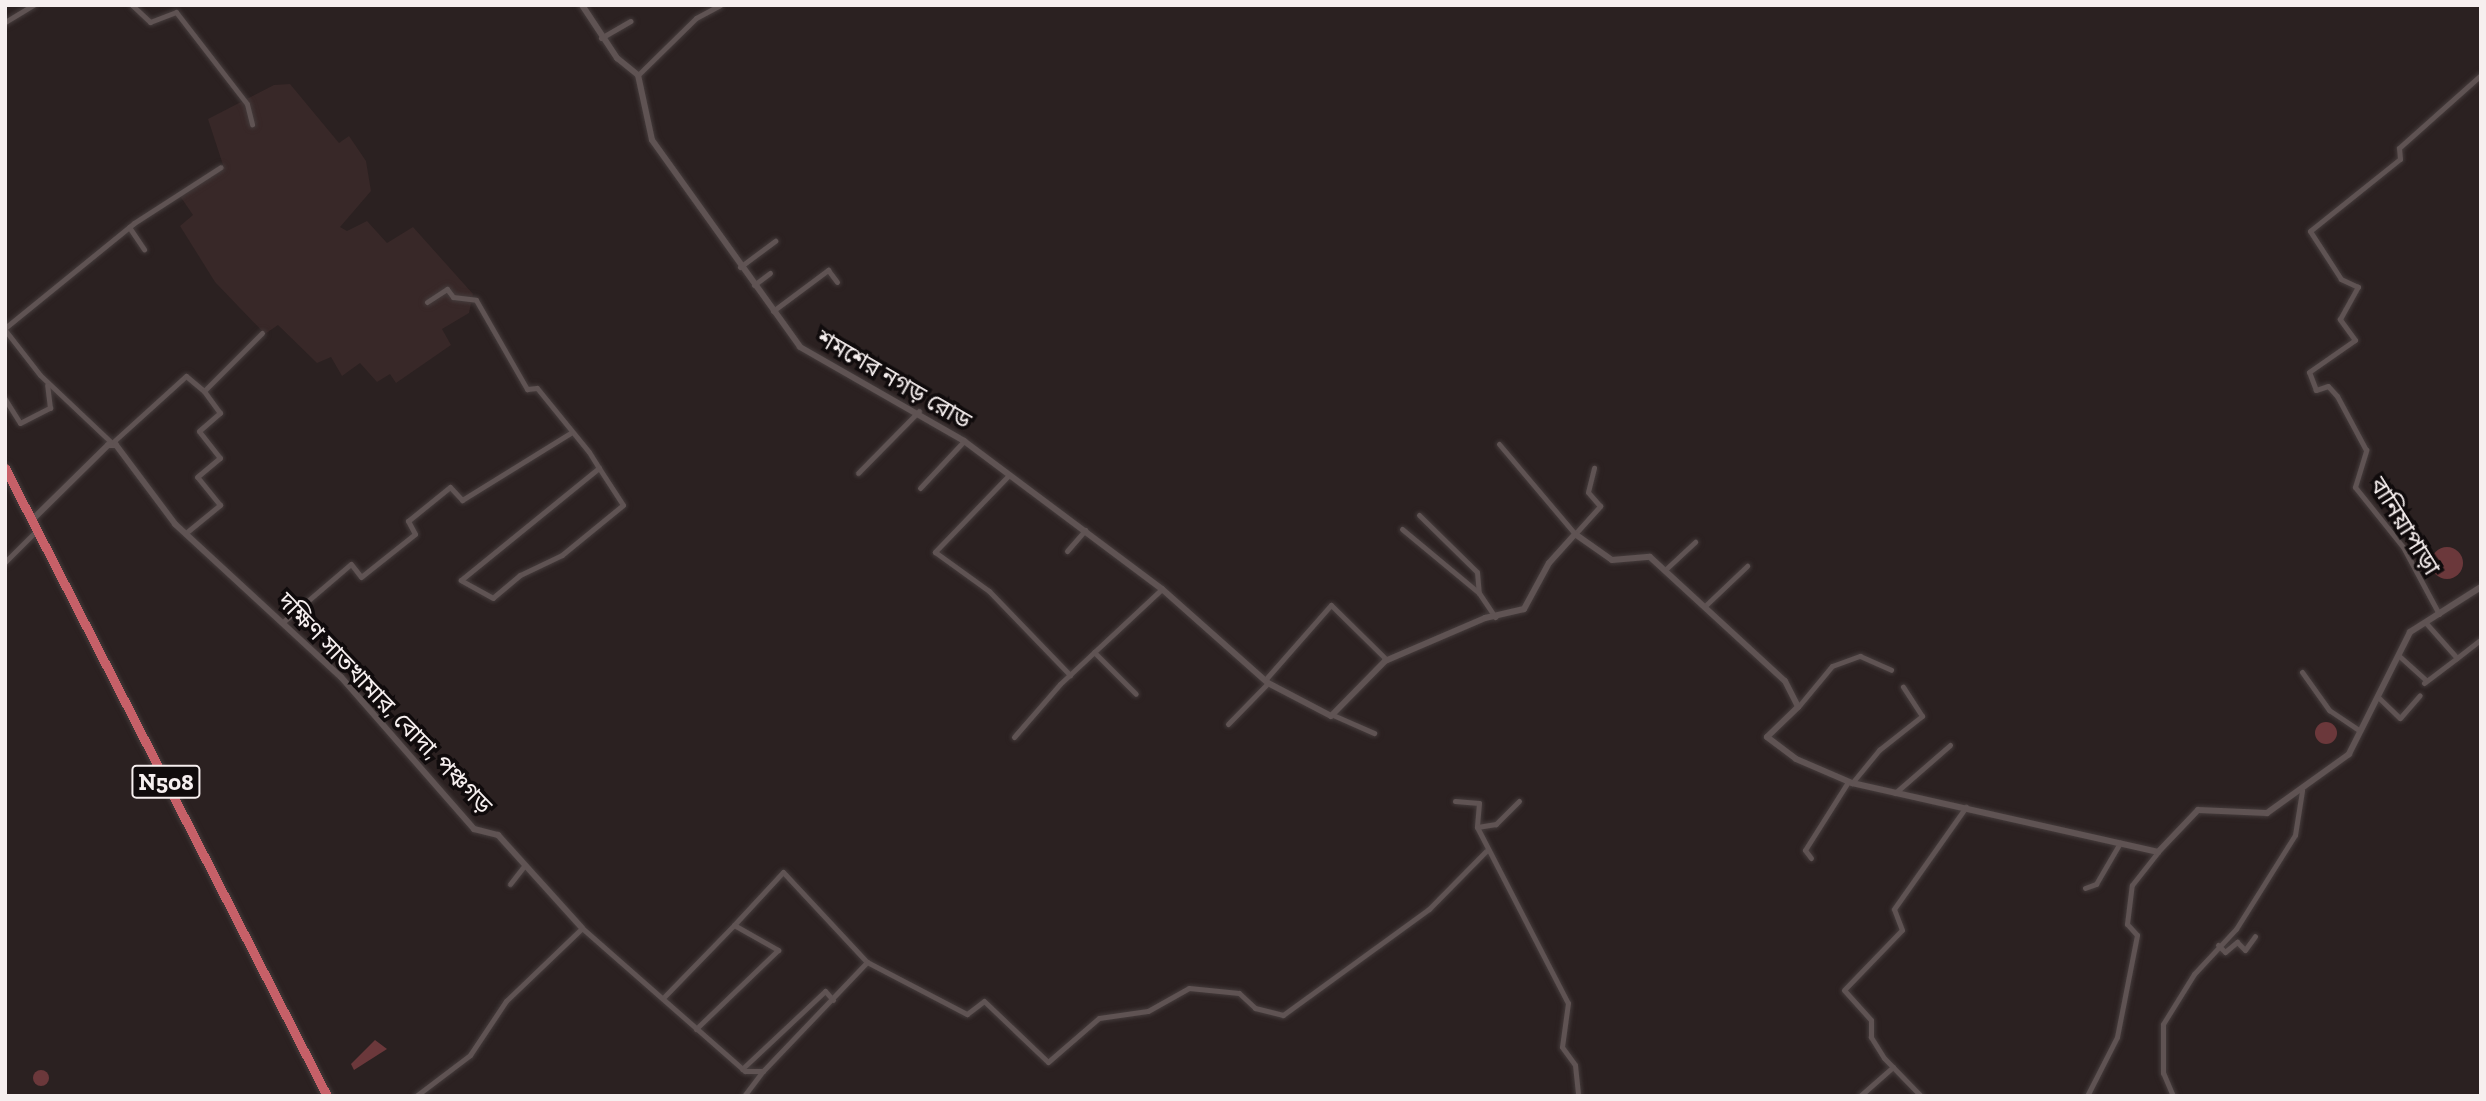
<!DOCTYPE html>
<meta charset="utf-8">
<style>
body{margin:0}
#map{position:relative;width:2486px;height:1101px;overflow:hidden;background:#2b2121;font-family:"Zilla Slab","Noto Sans Bengali",serif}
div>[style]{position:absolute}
.built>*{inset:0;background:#382828}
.water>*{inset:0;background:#6b383b}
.round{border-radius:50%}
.roads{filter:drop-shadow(0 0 2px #453c3c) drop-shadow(0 0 2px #453c3c)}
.minor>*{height:5px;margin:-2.5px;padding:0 2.5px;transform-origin:2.5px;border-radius:2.5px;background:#5f5353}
.tertiary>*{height:6px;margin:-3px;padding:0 3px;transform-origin:3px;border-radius:3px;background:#5f5353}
.trunk>*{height:9px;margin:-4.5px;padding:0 4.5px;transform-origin:4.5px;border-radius:4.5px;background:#c66068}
span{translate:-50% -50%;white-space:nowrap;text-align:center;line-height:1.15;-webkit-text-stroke:7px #100b0c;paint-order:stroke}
.shield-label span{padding:2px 5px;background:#100b0c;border:2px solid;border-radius:5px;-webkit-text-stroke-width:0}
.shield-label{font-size:23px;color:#f6efef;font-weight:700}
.street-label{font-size:24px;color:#f6efef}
.frame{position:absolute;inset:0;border:7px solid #f6efef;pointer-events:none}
</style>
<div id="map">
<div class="built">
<div style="clip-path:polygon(290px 84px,339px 143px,349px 136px,366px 161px,371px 191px,340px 227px,347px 231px,367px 221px,387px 243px,413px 227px,473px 294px,469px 313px,442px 329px,451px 345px,396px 383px,390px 374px,377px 382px,360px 363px,342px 376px,331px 357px,317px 363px,278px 325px,265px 334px,215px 282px,180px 226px,193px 215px,180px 196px,224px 168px,208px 119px,274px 85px)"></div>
</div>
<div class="water">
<div class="round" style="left:2431px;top:547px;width:32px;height:32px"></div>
<div class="round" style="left:2315px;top:722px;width:22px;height:22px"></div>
<div style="clip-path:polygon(375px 1040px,387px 1049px,354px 1070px,351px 1064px)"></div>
<div class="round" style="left:33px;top:1070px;width:16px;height:16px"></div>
</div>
<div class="roads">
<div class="minor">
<div style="left:132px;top:5px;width:25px;rotate:43deg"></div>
<div style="left:150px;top:22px;width:28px;rotate:-21deg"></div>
<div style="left:176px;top:12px;width:116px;rotate:52.3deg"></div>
<div style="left:247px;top:104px;width:21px;rotate:76deg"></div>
<div style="left:5px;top:22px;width:33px;rotate:-31deg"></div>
<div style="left:601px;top:38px;width:34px;rotate:-30deg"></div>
<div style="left:638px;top:75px;width:81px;rotate:-44.5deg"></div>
<div style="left:696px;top:18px;width:27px;rotate:-28deg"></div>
<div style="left:129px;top:227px;width:27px;rotate:56deg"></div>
<div style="left:740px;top:267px;width:44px;rotate:-36.6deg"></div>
<div style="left:754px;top:285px;width:20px;rotate:-37deg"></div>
<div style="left:427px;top:302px;width:24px;rotate:-33deg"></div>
<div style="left:447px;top:289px;width:10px;rotate:53deg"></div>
<div style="left:453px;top:297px;width:23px;rotate:7deg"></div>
<div style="left:476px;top:300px;width:103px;rotate:60.2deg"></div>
<div style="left:527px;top:389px;width:10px;rotate:-6deg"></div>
<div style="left:537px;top:388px;width:82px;rotate:50.9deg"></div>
<div style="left:589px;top:452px;width:19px;rotate:58deg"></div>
<div style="left:599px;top:468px;width:44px;rotate:57deg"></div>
<div style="left:623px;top:505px;width:79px;rotate:140.7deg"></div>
<div style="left:562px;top:555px;width:47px;rotate:154.5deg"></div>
<div style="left:520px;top:575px;width:35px;rotate:140deg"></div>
<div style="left:493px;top:598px;width:37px;rotate:-151deg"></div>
<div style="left:461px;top:580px;width:178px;rotate:-39.1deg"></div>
<div style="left:773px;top:311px;width:69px;rotate:-36.7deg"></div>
<div style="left:828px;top:270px;width:15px;rotate:53deg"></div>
<div style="left:5px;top:328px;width:166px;rotate:-39.1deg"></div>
<div style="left:134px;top:223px;width:103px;rotate:-32.8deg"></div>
<div style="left:5px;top:330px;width:57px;rotate:52.1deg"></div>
<div style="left:40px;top:375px;width:99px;rotate:43.4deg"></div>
<div style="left:112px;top:443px;width:100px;rotate:-42.2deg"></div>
<div style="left:186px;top:376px;width:23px;rotate:40deg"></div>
<div style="left:204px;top:391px;width:82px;rotate:-45deg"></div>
<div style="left:5px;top:399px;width:28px;rotate:58deg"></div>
<div style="left:20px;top:423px;width:34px;rotate:-27deg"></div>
<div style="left:50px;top:408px;width:23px;rotate:-97deg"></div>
<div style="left:1499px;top:444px;width:118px;rotate:49.8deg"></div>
<div style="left:1575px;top:534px;width:38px;rotate:-48deg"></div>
<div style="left:1600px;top:506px;width:18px;rotate:-131deg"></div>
<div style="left:1588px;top:492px;width:25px;rotate:-76deg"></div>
<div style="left:858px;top:473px;width:87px;rotate:-45.5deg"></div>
<div style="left:1009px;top:475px;width:107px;rotate:133.9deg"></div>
<div style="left:935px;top:552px;width:67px;rotate:35.8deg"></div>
<div style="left:989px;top:591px;width:117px;rotate:46deg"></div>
<div style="left:920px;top:488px;width:64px;rotate:-46.9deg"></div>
<div style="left:1419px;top:515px;width:81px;rotate:44.5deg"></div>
<div style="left:1477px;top:572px;width:21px;rotate:85deg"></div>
<div style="left:1479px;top:593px;width:29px;rotate:56deg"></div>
<div style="left:1402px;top:529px;width:100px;rotate:39.7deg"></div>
<div style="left:187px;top:532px;width:43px;rotate:-39.3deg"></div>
<div style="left:220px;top:505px;width:36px;rotate:-129deg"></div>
<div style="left:197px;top:477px;width:30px;rotate:-40deg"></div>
<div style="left:220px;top:458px;width:34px;rotate:-128deg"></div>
<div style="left:199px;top:431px;width:28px;rotate:-41deg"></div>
<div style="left:220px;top:413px;width:27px;rotate:-126deg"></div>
<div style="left:1067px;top:551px;width:28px;rotate:-49deg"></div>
<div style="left:5px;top:562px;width:45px;rotate:-45deg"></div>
<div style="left:1666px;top:569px;width:40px;rotate:-43deg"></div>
<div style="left:1706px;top:605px;width:57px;rotate:-43.6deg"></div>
<div style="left:2439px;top:614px;width:76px;rotate:-118.2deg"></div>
<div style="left:2403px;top:547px;width:77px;rotate:-128.7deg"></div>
<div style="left:2355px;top:487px;width:39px;rotate:-73deg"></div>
<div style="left:2366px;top:450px;width:61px;rotate:-118.2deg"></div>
<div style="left:2337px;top:396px;width:13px;rotate:-132deg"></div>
<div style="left:2328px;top:386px;width:13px;rotate:162deg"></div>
<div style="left:2316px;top:390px;width:19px;rotate:-111deg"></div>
<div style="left:2309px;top:372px;width:56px;rotate:-34.8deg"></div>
<div style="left:2355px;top:340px;width:26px;rotate:-126deg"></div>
<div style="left:2340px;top:319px;width:37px;rotate:-61deg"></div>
<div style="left:2358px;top:287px;width:19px;rotate:-155deg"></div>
<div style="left:2341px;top:279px;width:57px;rotate:-122.9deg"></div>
<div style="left:2310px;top:231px;width:115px;rotate:-38.7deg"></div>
<div style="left:2400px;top:159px;width:11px;rotate:-95deg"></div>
<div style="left:2399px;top:148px;width:110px;rotate:-41.7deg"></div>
<div style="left:283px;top:622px;width:89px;rotate:-40.5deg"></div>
<div style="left:351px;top:564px;width:16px;rotate:52deg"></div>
<div style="left:361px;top:577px;width:69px;rotate:-38.5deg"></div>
<div style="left:415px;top:534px;width:15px;rotate:-118deg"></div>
<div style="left:408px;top:521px;width:54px;rotate:-39deg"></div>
<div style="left:450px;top:487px;width:18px;rotate:47deg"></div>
<div style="left:462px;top:500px;width:129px;rotate:-31.7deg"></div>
<div style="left:1094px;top:652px;width:59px;rotate:45deg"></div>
<div style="left:2398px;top:655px;width:38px;rotate:42deg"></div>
<div style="left:2457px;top:658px;width:31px;rotate:-38deg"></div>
<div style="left:2302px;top:672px;width:47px;rotate:54.6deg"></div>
<div style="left:2329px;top:710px;width:37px;rotate:34deg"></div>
<div style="left:1265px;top:680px;width:100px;rotate:-48.7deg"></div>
<div style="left:1331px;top:605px;width:78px;rotate:44.5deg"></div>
<div style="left:2424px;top:683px;width:41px;rotate:-37.1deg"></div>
<div style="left:2457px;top:658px;width:47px;rotate:-131.5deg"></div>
<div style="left:2378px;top:697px;width:30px;rotate:44deg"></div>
<div style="left:2400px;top:718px;width:30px;rotate:-49deg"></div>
<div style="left:1798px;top:707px;width:53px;rotate:-50.3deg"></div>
<div style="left:1832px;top:666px;width:30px;rotate:-20deg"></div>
<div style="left:1860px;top:656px;width:34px;rotate:24deg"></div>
<div style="left:1333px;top:715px;width:45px;rotate:23.7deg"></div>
<div style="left:1228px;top:724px;width:57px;rotate:-45.7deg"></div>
<div style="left:1014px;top:737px;width:70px;rotate:-49deg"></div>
<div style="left:1060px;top:684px;width:139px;rotate:-43deg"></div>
<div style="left:1852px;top:783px;width:43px;rotate:-50.7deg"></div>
<div style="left:1879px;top:750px;width:55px;rotate:-38.3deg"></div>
<div style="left:1922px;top:716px;width:35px;rotate:-123deg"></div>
<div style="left:1895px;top:793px;width:73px;rotate:-41.1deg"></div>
<div style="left:1455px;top:801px;width:24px;rotate:5deg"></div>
<div style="left:1479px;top:803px;width:24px;rotate:95deg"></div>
<div style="left:1519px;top:801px;width:33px;rotate:135deg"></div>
<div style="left:1496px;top:824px;width:19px;rotate:171deg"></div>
<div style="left:1477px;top:827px;width:198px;rotate:62.7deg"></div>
<div style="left:1568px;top:1003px;width:44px;rotate:97.8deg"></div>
<div style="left:1562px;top:1047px;width:22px;rotate:54deg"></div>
<div style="left:1575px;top:1065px;width:31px;rotate:84deg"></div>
<div style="left:1811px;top:858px;width:10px;rotate:-127deg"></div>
<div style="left:1805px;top:850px;width:80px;rotate:-57.7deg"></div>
<div style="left:510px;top:884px;width:24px;rotate:-52deg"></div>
<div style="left:2085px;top:888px;width:12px;rotate:-20deg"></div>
<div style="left:2096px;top:884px;width:48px;rotate:-59.7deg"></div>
<div style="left:734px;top:925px;width:72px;rotate:-47.2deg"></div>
<div style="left:783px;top:872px;width:123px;rotate:47deg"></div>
<div style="left:2218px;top:945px;width:10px;rotate:45deg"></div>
<div style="left:2225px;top:952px;width:16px;rotate:-40deg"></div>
<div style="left:2237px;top:942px;width:11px;rotate:45deg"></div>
<div style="left:2245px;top:950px;width:17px;rotate:-54deg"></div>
<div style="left:663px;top:998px;width:102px;rotate:-45.8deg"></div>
<div style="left:734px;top:925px;width:51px;rotate:29.6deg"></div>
<div style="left:778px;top:950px;width:114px;rotate:136.1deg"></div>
<div style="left:742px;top:1069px;width:114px;rotate:-43.2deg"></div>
<div style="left:825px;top:991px;width:12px;rotate:48deg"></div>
<div style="left:416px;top:1096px;width:68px;rotate:-37.2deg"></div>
<div style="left:470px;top:1055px;width:65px;rotate:-56.3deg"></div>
<div style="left:506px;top:1001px;width:105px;rotate:-43.8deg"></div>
<div style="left:582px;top:928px;width:217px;rotate:41.3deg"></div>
<div style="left:745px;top:1071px;width:18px"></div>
<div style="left:763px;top:1071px;width:151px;rotate:-46.3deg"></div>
<div style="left:867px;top:962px;width:113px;rotate:27.5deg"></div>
<div style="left:967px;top:1014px;width:21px;rotate:-37deg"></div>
<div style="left:984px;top:1001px;width:88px;rotate:43.6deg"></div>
<div style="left:1048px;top:1062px;width:67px;rotate:-40.8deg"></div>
<div style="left:1099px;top:1018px;width:49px;rotate:-8.1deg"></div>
<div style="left:1148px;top:1011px;width:47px;rotate:-29.3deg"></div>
<div style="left:1189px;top:988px;width:50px;rotate:5.7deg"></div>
<div style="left:1239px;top:993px;width:22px;rotate:43deg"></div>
<div style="left:1255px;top:1008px;width:29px;rotate:14deg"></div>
<div style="left:1283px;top:1015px;width:180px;rotate:-36deg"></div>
<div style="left:1429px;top:909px;width:81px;rotate:-45.5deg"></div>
<div style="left:744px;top:1096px;width:31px;rotate:-53deg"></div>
<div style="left:1860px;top:1096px;width:44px;rotate:-41.3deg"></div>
<div style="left:1921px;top:1096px;width:53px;rotate:-134.2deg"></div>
<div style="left:1884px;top:1058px;width:25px;rotate:-122deg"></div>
<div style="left:1871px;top:1037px;width:17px;rotate:-90deg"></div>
<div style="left:1871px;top:1020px;width:40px;rotate:-132deg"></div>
<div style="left:1844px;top:990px;width:83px;rotate:-46deg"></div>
<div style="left:1902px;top:930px;width:22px;rotate:-111deg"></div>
<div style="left:1894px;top:909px;width:125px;rotate:-54.8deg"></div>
<div style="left:2087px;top:1096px;width:66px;rotate:-63deg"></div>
<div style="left:2117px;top:1037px;width:104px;rotate:-78.9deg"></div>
<div style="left:2137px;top:935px;width:15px;rotate:-132deg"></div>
<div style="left:2127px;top:924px;width:39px;rotate:-83deg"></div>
<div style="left:2132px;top:885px;width:42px;rotate:-51.8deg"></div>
<div style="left:2173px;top:1096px;width:25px;rotate:-113deg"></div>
<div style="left:2163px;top:1073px;width:49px;rotate:-90deg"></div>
<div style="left:2163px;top:1024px;width:59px;rotate:-58.2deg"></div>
<div style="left:2194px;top:974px;width:62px;rotate:-47deg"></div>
<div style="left:2236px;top:929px;width:111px;rotate:-57.9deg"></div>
<div style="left:2295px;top:835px;width:45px;rotate:-81deg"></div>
</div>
<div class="tertiary">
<div style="left:582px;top:5px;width:64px;rotate:56.6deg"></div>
<div style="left:617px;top:58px;width:27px;rotate:39deg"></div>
<div style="left:638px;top:75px;width:66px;rotate:77.8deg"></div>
<div style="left:652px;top:140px;width:254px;rotate:54.4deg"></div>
<div style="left:800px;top:347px;width:189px;rotate:29.8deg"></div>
<div style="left:964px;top:441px;width:247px;rotate:36.8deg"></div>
<div style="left:1162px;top:589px;width:142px;rotate:41.6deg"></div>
<div style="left:1268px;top:683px;width:71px;rotate:27.6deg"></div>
<div style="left:1331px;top:716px;width:77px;rotate:-45.5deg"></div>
<div style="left:1385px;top:661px;width:109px;rotate:-23.3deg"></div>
<div style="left:1485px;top:618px;width:40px;rotate:-13deg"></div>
<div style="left:1524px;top:609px;width:52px;rotate:-61.5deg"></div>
<div style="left:1549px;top:563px;width:39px;rotate:-48deg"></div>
<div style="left:1575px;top:534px;width:45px;rotate:35.1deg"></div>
<div style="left:1612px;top:560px;width:38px;rotate:-5deg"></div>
<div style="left:1650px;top:557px;width:183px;rotate:42.6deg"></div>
<div style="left:1785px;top:681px;width:29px;rotate:63deg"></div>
<div style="left:1798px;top:707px;width:43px;rotate:135.9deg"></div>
<div style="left:1767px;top:737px;width:36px;rotate:37deg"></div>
<div style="left:1796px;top:759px;width:61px;rotate:23.2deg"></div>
<div style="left:1852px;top:783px;width:314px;rotate:12.7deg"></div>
<div style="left:2158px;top:852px;width:58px;rotate:-46.4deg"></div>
<div style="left:2198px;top:810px;width:69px;rotate:2.5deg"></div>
<div style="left:2267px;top:813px;width:101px;rotate:-35.7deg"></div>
<div style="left:2349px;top:754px;width:136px;rotate:-63.4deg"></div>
<div style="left:2410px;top:632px;width:84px;rotate:-32.4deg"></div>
<div style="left:32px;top:520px;width:107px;rotate:-44.6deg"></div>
<div style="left:108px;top:445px;width:8px"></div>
<div style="left:116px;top:445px;width:99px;rotate:53.2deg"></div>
<div style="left:175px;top:524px;width:226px;rotate:42.7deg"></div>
<div style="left:341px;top:677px;width:202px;rotate:48.8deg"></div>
<div style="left:474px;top:829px;width:25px;rotate:14deg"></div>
<div style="left:498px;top:835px;width:125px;rotate:47.9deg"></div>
</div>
<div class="trunk">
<div style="left:5px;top:468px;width:706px;rotate:62.85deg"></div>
</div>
</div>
<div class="shield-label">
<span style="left:166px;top:782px">N508</span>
</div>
<div class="street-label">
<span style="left:894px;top:379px;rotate:30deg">শমশের নগড় রোড</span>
<span style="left:2405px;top:526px;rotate:58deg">বানিয়াপাড়া</span>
<span style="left:385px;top:703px;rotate:46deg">দক্ষিণ সাতখামার, বোদা, পঞ্চগড়</span>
</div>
<div class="frame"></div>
</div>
